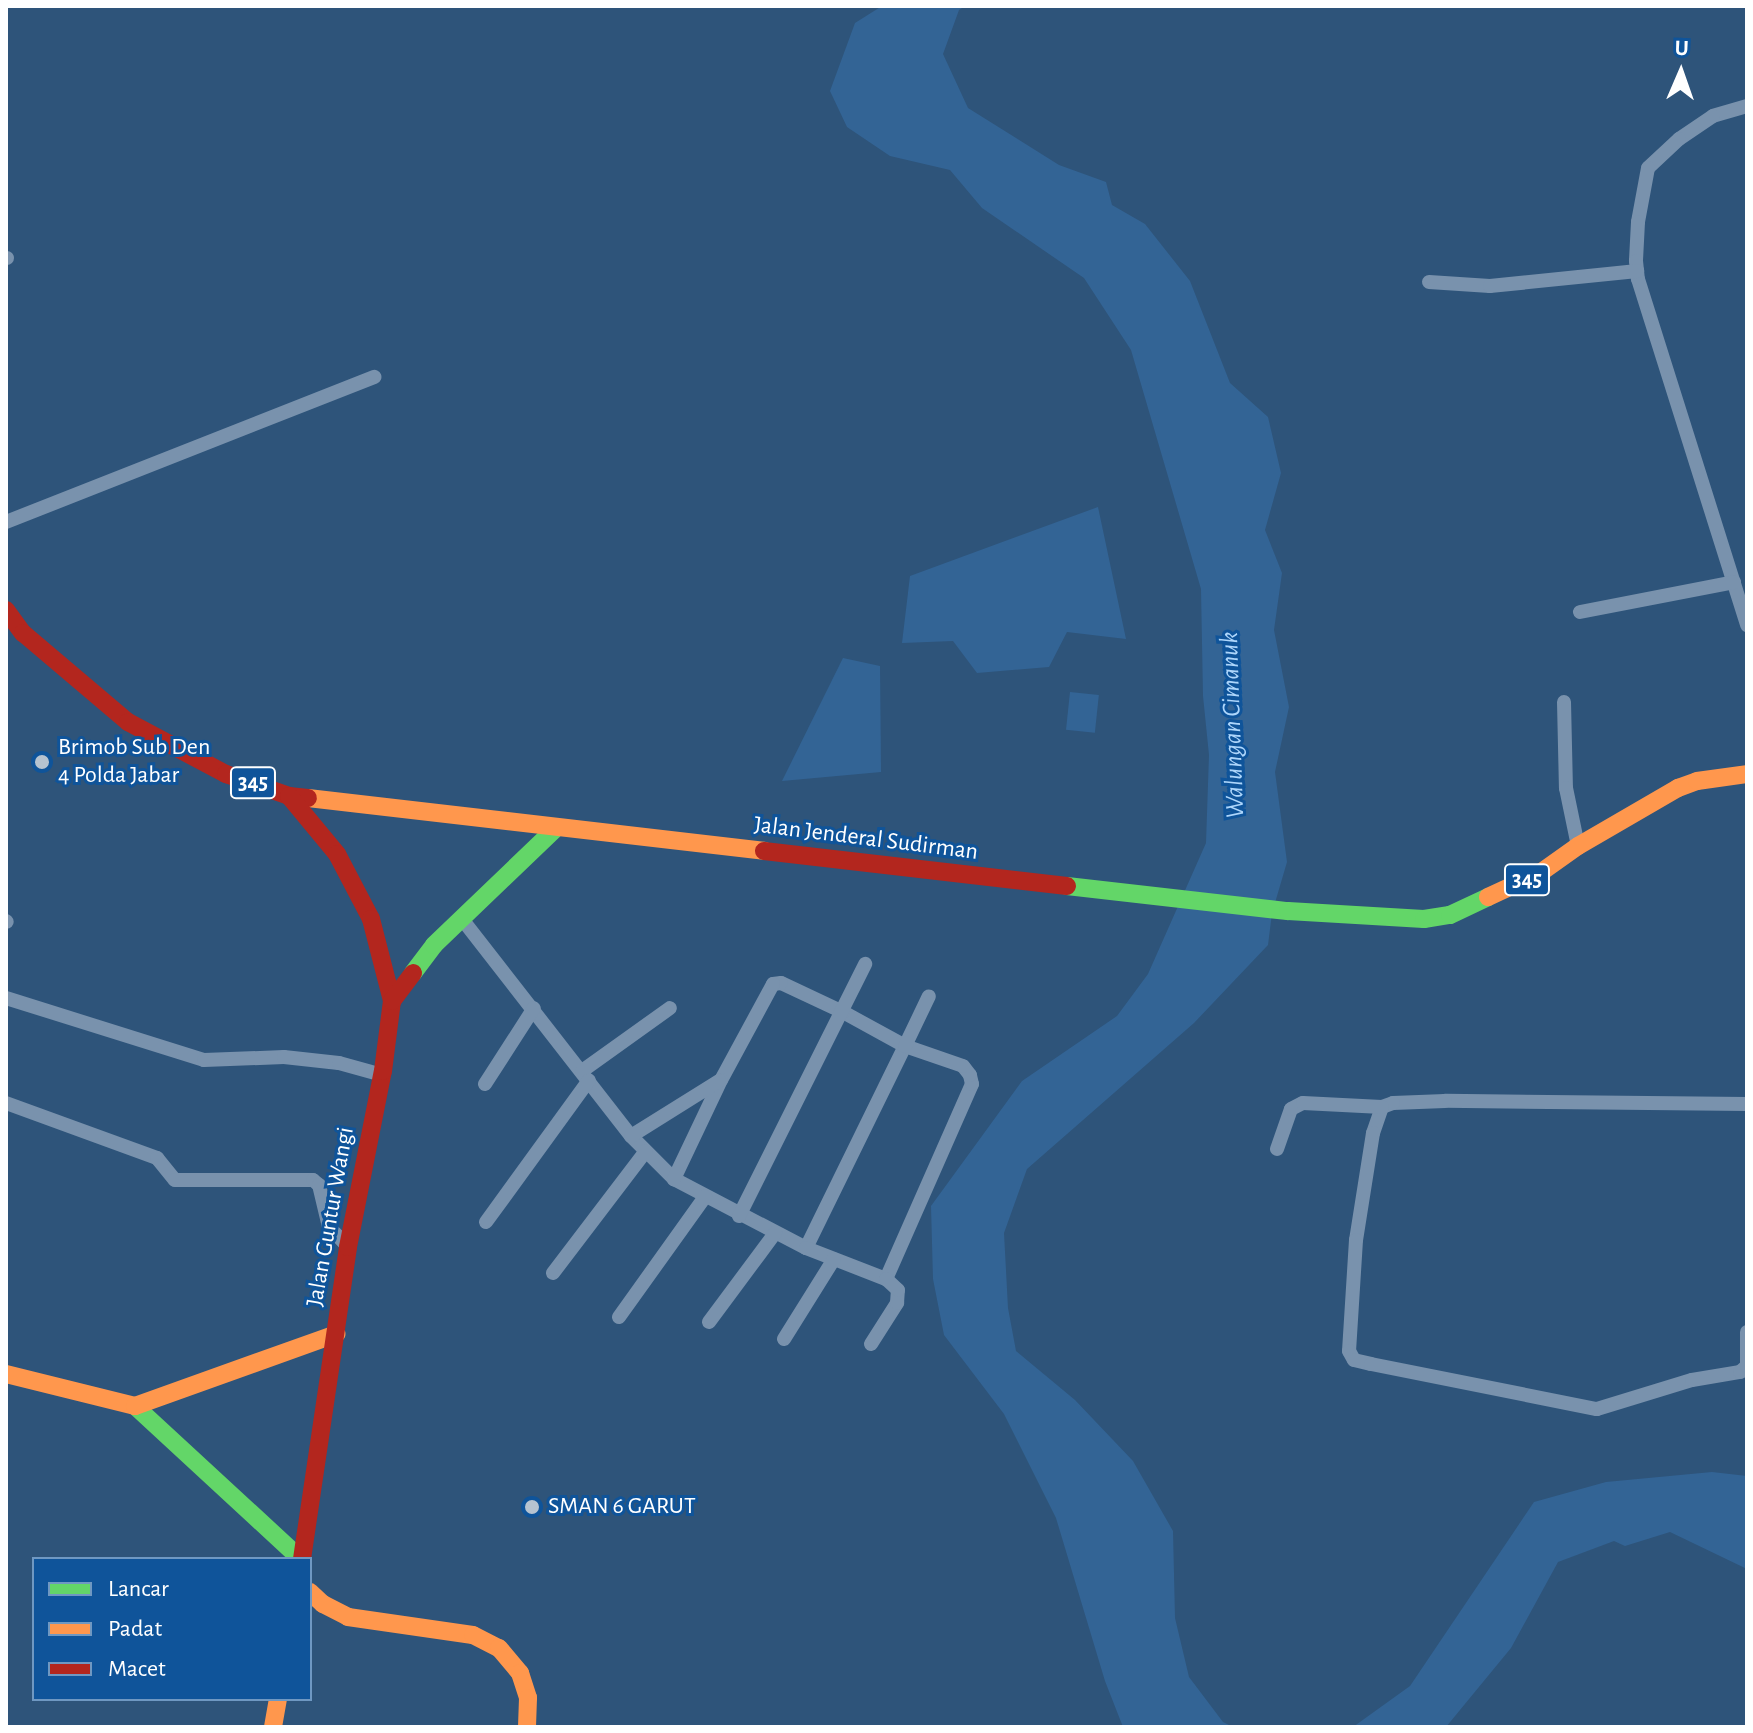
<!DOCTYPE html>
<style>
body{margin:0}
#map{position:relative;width:1753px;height:1733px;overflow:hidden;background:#2e547a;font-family:"Alegreya Sans",sans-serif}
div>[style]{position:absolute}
.water>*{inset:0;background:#336495;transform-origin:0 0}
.street>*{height:14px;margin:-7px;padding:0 7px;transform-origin:7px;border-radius:7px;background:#7992ad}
.fast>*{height:18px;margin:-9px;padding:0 9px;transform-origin:9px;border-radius:9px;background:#63d668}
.slow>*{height:18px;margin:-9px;padding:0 9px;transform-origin:9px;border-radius:9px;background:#ff974d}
.jam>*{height:18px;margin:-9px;padding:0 9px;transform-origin:9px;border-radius:9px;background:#b3261e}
.dots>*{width:22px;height:22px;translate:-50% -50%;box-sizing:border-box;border:4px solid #0f549a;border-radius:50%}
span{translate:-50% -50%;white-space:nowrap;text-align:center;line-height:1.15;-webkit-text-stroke:6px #0f549a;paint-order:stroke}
.shield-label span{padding:2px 6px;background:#0f549a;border:2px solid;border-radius:6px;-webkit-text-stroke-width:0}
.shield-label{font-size:22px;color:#fff;font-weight:700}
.poi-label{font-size:24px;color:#fff}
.left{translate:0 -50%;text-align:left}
.street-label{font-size:24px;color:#fff}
.water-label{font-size:26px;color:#aed6fb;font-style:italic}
.frame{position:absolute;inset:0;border:8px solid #fff;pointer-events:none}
.legend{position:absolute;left:32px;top:1557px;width:280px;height:144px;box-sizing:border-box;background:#0f549a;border:2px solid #6f98c2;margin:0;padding:10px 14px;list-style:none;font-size:24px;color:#fff}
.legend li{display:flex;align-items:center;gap:16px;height:40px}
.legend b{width:40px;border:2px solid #6f98c2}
.north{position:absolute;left:1641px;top:32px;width:80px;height:80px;-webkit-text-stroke:6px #0f549a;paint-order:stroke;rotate:2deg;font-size:22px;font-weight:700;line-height:32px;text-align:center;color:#fff}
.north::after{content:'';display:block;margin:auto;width:28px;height:36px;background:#fff;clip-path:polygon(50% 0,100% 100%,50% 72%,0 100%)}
</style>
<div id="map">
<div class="water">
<div style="clip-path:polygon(882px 6px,965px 6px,959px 10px,943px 54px,968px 108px,1059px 165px,1106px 182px,1112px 205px,1145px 224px,1190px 281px,1230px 383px,1268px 417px,1281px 473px,1265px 530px,1282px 573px,1274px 630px,1289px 707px,1275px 772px,1287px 862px,1272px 913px,1268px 945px,1194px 1023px,1027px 1169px,1004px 1233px,1008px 1308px,1016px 1351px,1075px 1400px,1133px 1461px,1173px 1531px,1175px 1618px,1189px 1677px,1223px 1722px,1233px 1727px,1123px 1727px,1105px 1681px,1056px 1518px,1004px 1414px,944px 1335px,933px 1279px,931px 1206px,1022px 1081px,1117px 1016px,1148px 974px,1206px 843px,1209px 755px,1203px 696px,1201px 589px,1131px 350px,1084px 278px,982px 208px,950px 170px,890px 156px,847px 127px,830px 91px,855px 23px)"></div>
<div style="clip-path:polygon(1098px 507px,1126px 639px,1067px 632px,1049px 667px,977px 673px,953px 641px,902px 643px,910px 576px)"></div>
<div style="clip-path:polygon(843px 658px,880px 666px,881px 772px,782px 781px)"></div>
<div style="left:1070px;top:692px;width:29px;height:38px;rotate:6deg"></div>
<div style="clip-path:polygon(1712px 1472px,1747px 1476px,1747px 1569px,1670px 1532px,1625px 1546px,1614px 1541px,1558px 1562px,1511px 1648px,1446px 1727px,1353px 1727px,1410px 1686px,1534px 1502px,1606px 1482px)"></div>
</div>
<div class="street">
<div style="left:1747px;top:106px;width:35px;rotate:164deg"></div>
<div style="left:1713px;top:116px;width:41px;rotate:145.9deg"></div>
<div style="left:1679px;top:139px;width:42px;rotate:136.9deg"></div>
<div style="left:1648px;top:168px;width:55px;rotate:100.5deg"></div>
<div style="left:1638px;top:222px;width:39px;rotate:93deg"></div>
<div style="left:1636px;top:261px;width:18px;rotate:84deg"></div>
<div style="left:1638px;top:279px;width:363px;rotate:72.5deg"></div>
<div style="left:6px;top:258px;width:1px"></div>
<div style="left:1429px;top:282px;width:61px;rotate:3.8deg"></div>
<div style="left:1490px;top:286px;width:148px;rotate:-5.8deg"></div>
<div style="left:6px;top:522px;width:396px;rotate:-21.5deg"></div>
<div style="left:1580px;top:612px;width:157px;rotate:-11deg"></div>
<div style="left:1564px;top:702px;width:86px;rotate:88.7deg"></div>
<div style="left:1566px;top:788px;width:59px;rotate:78.3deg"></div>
<div style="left:462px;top:919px;width:275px;rotate:52.1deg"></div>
<div style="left:631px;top:1136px;width:61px;rotate:45deg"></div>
<div style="left:674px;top:1179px;width:149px;rotate:27.6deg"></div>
<div style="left:806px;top:1248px;width:225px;rotate:-63.9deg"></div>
<div style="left:905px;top:1046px;width:71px;rotate:-151.3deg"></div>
<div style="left:843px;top:1012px;width:68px;rotate:-154.9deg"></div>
<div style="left:781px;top:983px;width:8px;rotate:173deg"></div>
<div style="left:773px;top:984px;width:109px;rotate:118.4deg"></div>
<div style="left:721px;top:1080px;width:110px;rotate:115.4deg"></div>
<div style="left:6px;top:921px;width:1px;rotate:45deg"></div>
<div style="left:6px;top:998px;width:207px;rotate:17.4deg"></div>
<div style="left:204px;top:1060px;width:80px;rotate:-2.1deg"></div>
<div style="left:284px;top:1057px;width:55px;rotate:6.2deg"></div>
<div style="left:339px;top:1063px;width:45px;rotate:15.6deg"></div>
<div style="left:582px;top:1071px;width:108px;rotate:-35.6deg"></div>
<div style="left:485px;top:1084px;width:90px;rotate:-57.2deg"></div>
<div style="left:6px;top:1103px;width:161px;rotate:20deg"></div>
<div style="left:157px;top:1158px;width:28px;rotate:51deg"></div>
<div style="left:175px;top:1180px;width:138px"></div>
<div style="left:313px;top:1180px;width:8px;rotate:40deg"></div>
<div style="left:319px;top:1185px;width:43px;rotate:76.6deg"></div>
<div style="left:329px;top:1227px;width:28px;rotate:46deg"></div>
<div style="left:1747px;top:1104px;width:302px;rotate:-179.4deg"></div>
<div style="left:1445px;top:1101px;width:52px;rotate:177.8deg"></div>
<div style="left:1393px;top:1103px;width:12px;rotate:160deg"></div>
<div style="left:1382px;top:1107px;width:28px;rotate:109deg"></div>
<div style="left:1373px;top:1133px;width:108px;rotate:99deg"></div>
<div style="left:1356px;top:1240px;width:111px;rotate:93.6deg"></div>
<div style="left:1349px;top:1351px;width:10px;rotate:61deg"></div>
<div style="left:1354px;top:1360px;width:17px;rotate:13deg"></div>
<div style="left:1371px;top:1364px;width:230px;rotate:11.3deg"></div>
<div style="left:1597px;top:1409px;width:99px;rotate:-17deg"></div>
<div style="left:1692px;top:1380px;width:49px;rotate:-9.5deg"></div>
<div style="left:1740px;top:1372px;width:9px;rotate:-41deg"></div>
<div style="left:1747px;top:1366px;width:34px;rotate:-90deg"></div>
<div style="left:631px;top:1136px;width:104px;rotate:-32deg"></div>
<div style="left:1277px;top:1149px;width:42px;rotate:-70.7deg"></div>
<div style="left:1291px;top:1109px;width:13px;rotate:-27deg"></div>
<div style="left:1303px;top:1103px;width:79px;rotate:2.9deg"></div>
<div style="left:739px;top:1216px;width:282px;rotate:-63.4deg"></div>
<div style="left:486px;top:1222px;width:175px;rotate:-54deg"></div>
<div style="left:806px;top:1248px;width:86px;rotate:21.2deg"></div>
<div style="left:886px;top:1279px;width:213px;rotate:-66.2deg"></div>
<div style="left:972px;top:1084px;width:9px;rotate:-103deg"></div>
<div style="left:970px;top:1075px;width:11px;rotate:-128deg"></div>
<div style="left:963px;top:1066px;width:61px;rotate:-161deg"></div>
<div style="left:905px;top:1046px;width:55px;rotate:-64.4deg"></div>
<div style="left:553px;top:1273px;width:153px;rotate:-52.7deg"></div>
<div style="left:619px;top:1317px;width:148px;rotate:-54.4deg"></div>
<div style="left:709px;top:1322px;width:111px;rotate:-53.4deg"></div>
<div style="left:784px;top:1339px;width:94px;rotate:-58deg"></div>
<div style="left:871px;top:1344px;width:49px;rotate:-57.6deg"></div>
<div style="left:897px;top:1303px;width:13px;rotate:-86deg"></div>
<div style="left:898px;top:1290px;width:16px;rotate:-137deg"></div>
</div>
<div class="fast">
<div style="left:1067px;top:886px;width:222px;rotate:6.5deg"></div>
<div style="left:1288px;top:911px;width:136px;rotate:3.4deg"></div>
<div style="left:1424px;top:919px;width:26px;rotate:-9deg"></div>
<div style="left:1450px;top:915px;width:42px;rotate:-25.3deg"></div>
<div style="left:413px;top:973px;width:35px;rotate:-53deg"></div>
<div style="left:434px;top:945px;width:168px;rotate:-43.8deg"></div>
<div style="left:135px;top:1406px;width:226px;rotate:42.7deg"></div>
</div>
<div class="slow">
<div style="left:308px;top:798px;width:459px;rotate:6.6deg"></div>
<div style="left:1488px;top:897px;width:57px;rotate:-24.8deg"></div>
<div style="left:1540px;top:873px;width:47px;rotate:-35.4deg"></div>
<div style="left:1578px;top:846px;width:116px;rotate:-30.1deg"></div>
<div style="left:1678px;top:788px;width:20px;rotate:-20deg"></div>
<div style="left:1697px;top:781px;width:50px;rotate:-8deg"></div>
<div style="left:6px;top:1374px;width:133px;rotate:13.9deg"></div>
<div style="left:135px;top:1406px;width:214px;rotate:-19.7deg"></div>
<div style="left:310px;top:1592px;width:18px;rotate:43deg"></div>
<div style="left:323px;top:1604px;width:28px;rotate:27deg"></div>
<div style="left:348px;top:1617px;width:126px;rotate:8.2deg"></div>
<div style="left:473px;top:1635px;width:29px;rotate:27deg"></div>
<div style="left:499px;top:1648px;width:33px;rotate:50deg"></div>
<div style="left:520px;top:1673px;width:26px;rotate:72deg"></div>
<div style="left:528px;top:1698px;width:29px;rotate:92deg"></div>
<div style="left:273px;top:1727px;width:28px;rotate:-80deg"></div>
</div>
<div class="jam">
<div style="left:6px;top:610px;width:29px;rotate:54deg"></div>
<div style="left:23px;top:633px;width:138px;rotate:40.3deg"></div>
<div style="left:128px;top:722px;width:111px;rotate:28deg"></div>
<div style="left:226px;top:774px;width:67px;rotate:19.2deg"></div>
<div style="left:289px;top:796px;width:19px;rotate:6deg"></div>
<div style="left:289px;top:796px;width:75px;rotate:50.4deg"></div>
<div style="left:337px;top:854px;width:73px;rotate:62.4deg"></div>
<div style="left:371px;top:919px;width:85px;rotate:75.6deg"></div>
<div style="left:764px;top:851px;width:305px;rotate:6.6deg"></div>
<div style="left:302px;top:1559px;width:315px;rotate:-81.6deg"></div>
<div style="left:348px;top:1247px;width:179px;rotate:-78.8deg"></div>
<div style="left:383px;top:1071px;width:71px;rotate:-82.7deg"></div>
<div style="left:392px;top:1001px;width:35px;rotate:-53deg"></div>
</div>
<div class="dots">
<div style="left:42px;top:762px;background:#b6c3d0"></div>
<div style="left:532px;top:1507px;background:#b6c3d0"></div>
</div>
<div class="shield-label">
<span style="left:253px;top:783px">345</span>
<span style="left:1527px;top:880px">345</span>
</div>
<div class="poi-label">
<span class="left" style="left:58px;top:762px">Brimob Sub Den<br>4 Polda Jabar</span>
<span class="left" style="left:548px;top:1507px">SMAN 6 GARUT</span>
</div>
<div class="street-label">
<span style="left:866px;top:839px;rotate:7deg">Jalan Jenderal Sudirman</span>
<span style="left:331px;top:1217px;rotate:-80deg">Jalan Guntur Wangi</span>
</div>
<div class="water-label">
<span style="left:1233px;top:725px;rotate:-92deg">Walungan Cimanuk</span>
</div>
<div class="frame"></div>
<ul class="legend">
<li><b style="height:10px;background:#63d668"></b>Lancar</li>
<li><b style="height:10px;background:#ff974d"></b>Padat</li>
<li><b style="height:10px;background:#b3261e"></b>Macet</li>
</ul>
<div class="north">U</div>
</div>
